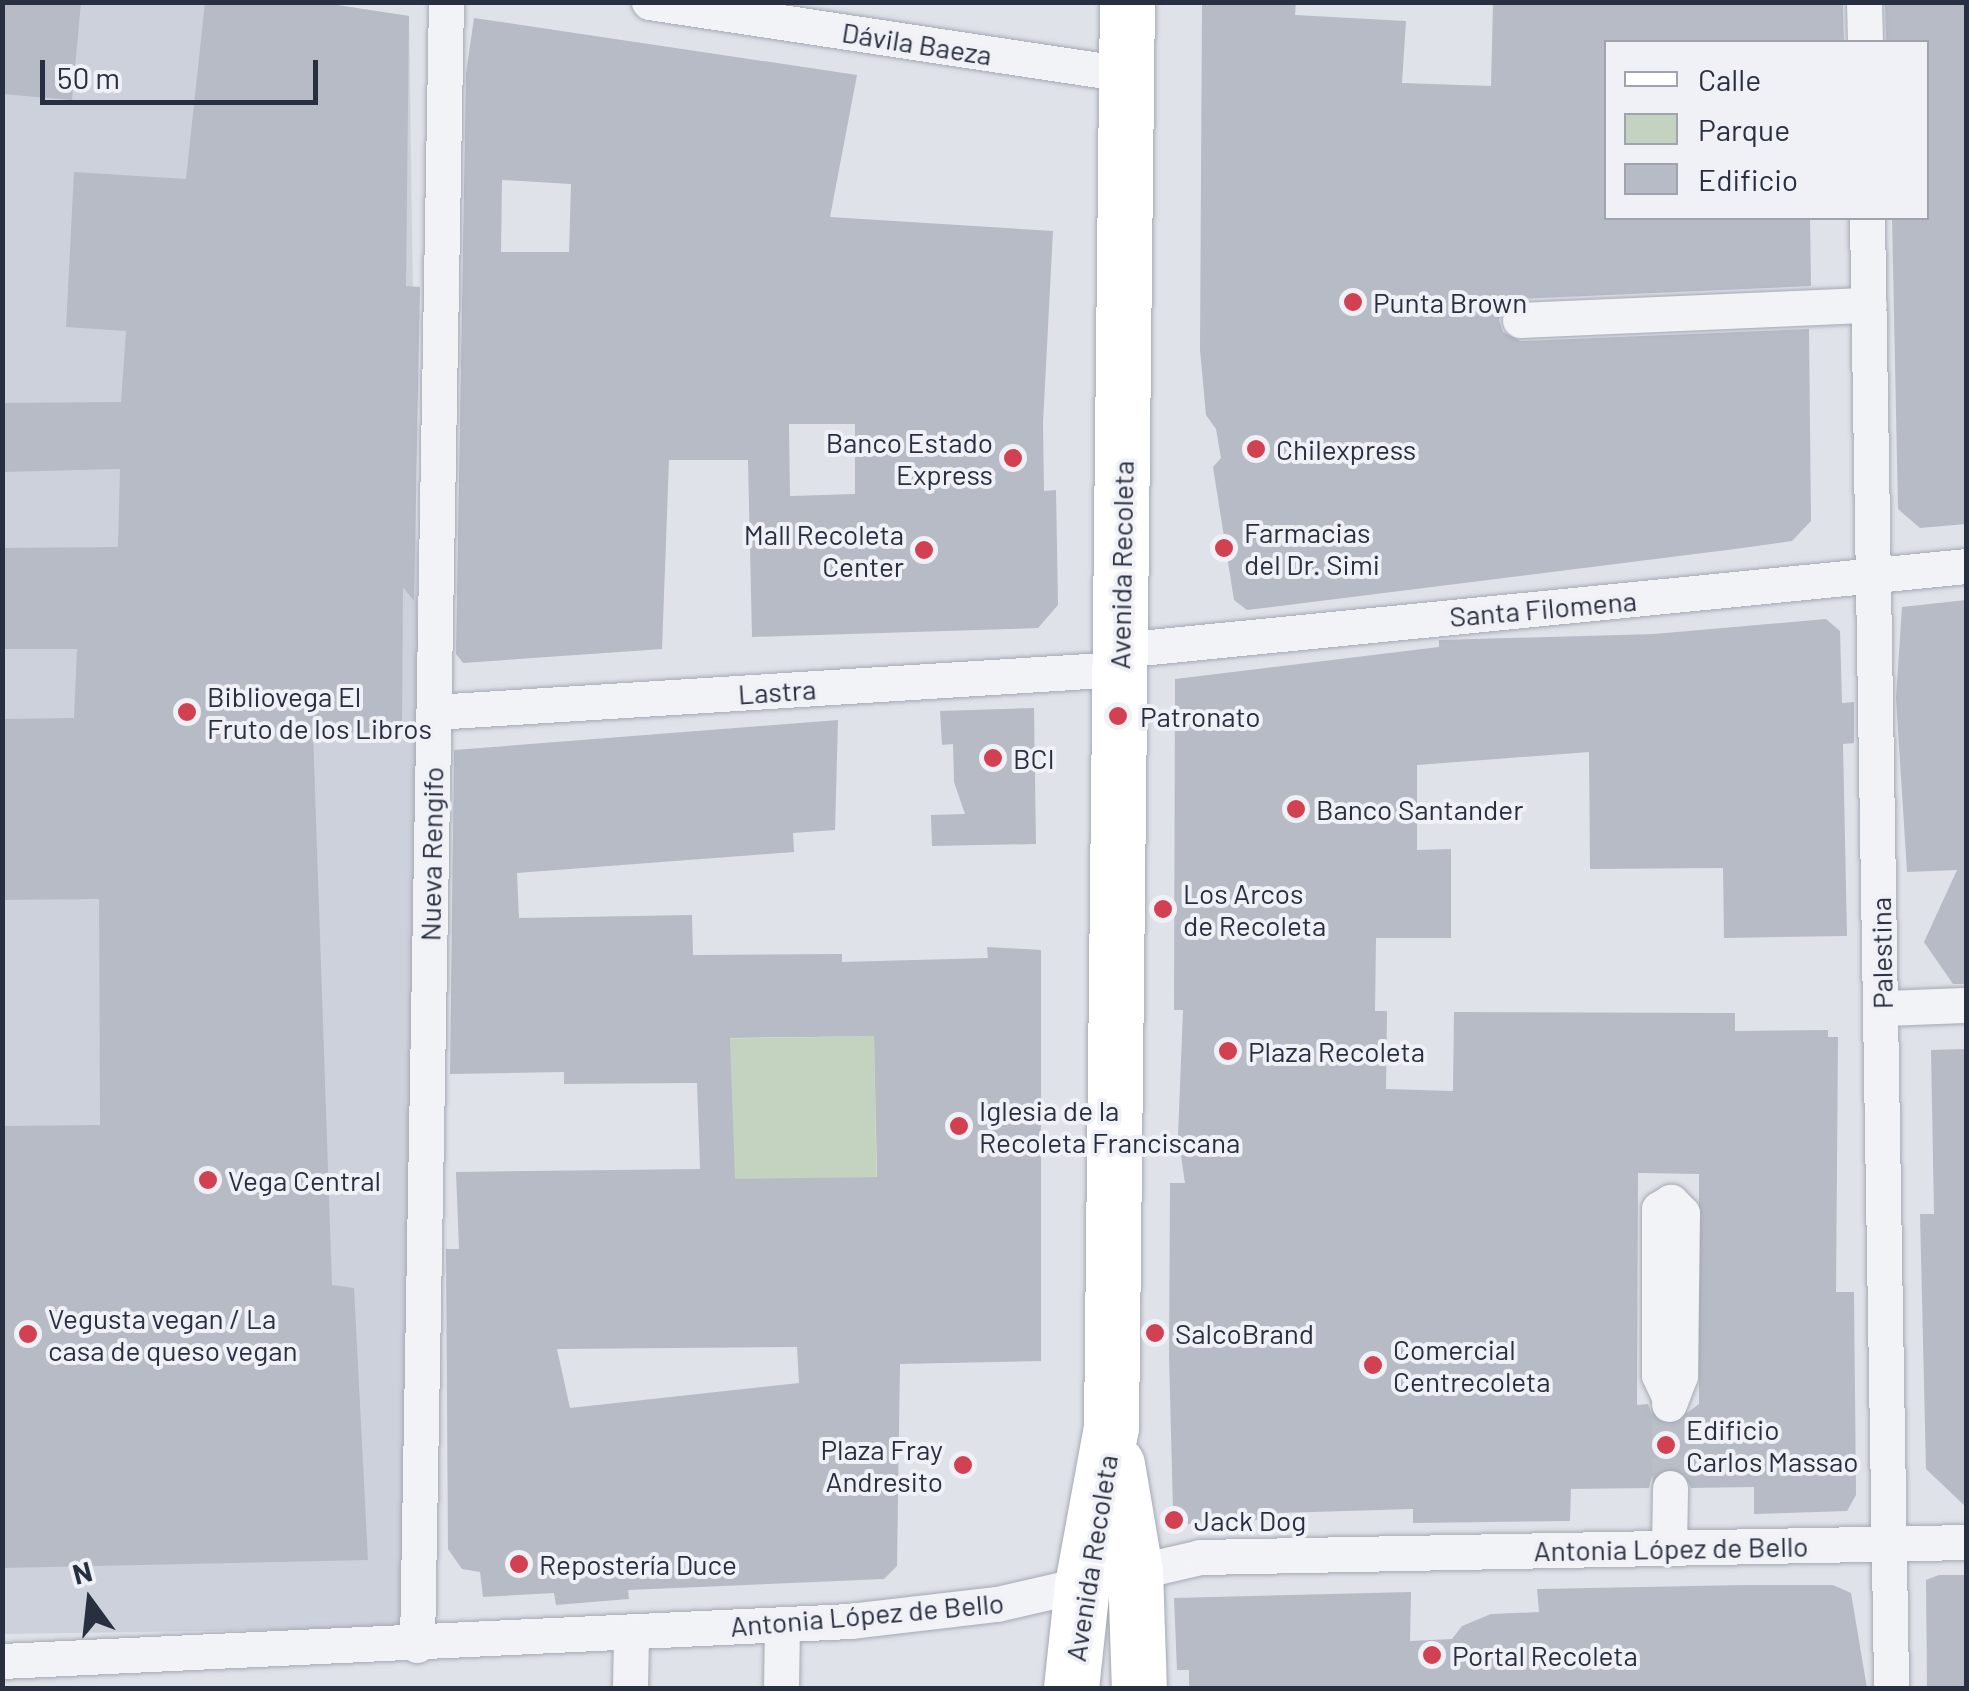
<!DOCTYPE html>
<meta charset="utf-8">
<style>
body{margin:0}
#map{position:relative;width:1969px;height:1691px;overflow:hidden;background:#dfe2e9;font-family:Barlow,sans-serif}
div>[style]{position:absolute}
.built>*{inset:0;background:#cdd1db}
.green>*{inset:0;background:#c4d3c0;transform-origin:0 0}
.building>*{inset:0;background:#b6bbc6}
.street-tunnel>*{height:35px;margin-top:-17.5px;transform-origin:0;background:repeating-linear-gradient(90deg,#babec7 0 35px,transparent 0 53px)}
.roads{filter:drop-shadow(0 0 2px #a4a9b3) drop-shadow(0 0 2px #a4a9b3)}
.street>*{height:35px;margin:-17.5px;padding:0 17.5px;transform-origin:17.5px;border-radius:17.5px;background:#f2f3f7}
.primary>*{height:55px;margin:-27.5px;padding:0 27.5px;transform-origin:27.5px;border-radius:27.5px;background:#fff}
.dots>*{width:28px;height:28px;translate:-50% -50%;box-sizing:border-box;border:5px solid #eff1f6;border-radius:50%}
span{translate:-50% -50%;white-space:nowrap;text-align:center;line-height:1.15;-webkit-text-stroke:8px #eff1f6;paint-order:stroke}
.street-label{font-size:28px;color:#282f40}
.poi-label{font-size:28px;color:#282f40}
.left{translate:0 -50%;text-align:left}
.right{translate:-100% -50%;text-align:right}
.frame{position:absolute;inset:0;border:5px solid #282f40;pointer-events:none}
.legend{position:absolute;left:1604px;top:40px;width:325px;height:180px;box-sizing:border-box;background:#eff1f6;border:2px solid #9fa3ad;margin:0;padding:12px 18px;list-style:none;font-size:30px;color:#282f40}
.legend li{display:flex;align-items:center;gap:20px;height:50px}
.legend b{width:50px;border:2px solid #9fa3ad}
.north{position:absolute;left:40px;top:1551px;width:100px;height:100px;-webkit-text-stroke:8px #eff1f6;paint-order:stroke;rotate:345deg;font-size:28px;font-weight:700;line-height:40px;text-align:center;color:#282f40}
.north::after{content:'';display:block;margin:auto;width:35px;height:45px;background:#282f40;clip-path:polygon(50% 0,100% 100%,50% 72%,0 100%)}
.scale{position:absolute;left:40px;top:60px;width:278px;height:45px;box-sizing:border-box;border:5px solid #282f40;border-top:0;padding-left:12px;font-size:30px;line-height:35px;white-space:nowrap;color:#282f40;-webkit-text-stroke:8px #eff1f6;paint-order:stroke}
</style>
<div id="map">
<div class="built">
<div style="clip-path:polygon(318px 2px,409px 16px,419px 731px,408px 1628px,3px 1634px,2px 3px)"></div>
</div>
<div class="green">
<div style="left:874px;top:1036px;width:141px;height:144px;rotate:89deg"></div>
</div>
<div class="building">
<div style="clip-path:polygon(2px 2px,81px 2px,72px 100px,2px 94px)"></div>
<div style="clip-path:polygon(205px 2px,317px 2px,409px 16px,406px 286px,420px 287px,414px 601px,403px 587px,402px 732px,313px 733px,332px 1285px,354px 1288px,368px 1560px,2px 1568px,2px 1126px,100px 1125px,99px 899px,2px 900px,2px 719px,74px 718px,77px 649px,2px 649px,2px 548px,118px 547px,120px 469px,2px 472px,2px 403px,121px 402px,126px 331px,66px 327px,74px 172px,186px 179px)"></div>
<div style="clip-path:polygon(1202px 2px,1296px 2px,1295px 15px,1406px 21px,1402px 83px,1491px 86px,1493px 2px,1843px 2px,1844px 42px,1606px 42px,1606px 218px,1810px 218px,1811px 286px,1519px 299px,1508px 303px,1499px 320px,1503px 332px,1521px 341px,1809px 329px,1811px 521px,1792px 541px,1735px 549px,1247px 610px,1234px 600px,1213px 467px,1221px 458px,1216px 429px,1206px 415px,1200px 350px)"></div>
<div style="clip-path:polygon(1885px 2px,1966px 2px,1966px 524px,1920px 528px,1898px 509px,1892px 218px,1926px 218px,1926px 42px,1886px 42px)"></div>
<div style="clip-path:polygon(evenodd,474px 18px,857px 75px,830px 217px,1053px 231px,1043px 423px,1044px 491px,1056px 490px,1058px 605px,1038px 628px,752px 637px,748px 460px,669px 460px,662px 649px,463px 663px,456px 654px,466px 73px,474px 18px,502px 180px,571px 184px,569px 252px,501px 252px,502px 180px,474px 18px,789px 424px,855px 424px,855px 494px,790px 496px,789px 424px)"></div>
<div style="clip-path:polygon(1966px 600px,1966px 984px,1953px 984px,1924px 942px,1957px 870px,1907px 872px,1896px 698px,1902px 607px)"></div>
<div style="clip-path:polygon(evenodd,1826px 619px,1840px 631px,1842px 703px,1854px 702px,1854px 743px,1843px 744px,1847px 936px,1724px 938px,1723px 868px,1590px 869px,1589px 752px,1417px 765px,1417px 850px,1451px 849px,1451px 938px,1376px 938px,1375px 1011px,1387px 1011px,1386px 1089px,1453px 1091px,1454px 1012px,1735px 1013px,1735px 1031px,1828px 1030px,1828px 1037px,1838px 1037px,1836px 1292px,1854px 1292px,1856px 1495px,1847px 1511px,1754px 1514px,1754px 1487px,1691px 1488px,1682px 1470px,1669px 1467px,1652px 1476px,1649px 1488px,1571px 1489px,1570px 1521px,1413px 1523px,1413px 1509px,1278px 1513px,1276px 1519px,1187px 1524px,1173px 1510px,1169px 1356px,1170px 1183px,1185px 1183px,1178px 1136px,1183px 1010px,1174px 1010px,1175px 679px,1439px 647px,1439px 640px,1654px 634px,1826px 619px,1638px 1173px,1699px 1174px,1699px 1404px,1671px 1425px,1653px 1418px,1648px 1404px,1637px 1405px,1638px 1173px)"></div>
<div style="clip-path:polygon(1034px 708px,1036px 844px,932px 846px,931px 815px,965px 814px,954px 782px,953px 744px,942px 745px,940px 711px)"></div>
<div style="clip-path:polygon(evenodd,838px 720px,835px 830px,793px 833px,794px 852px,517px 873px,519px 918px,692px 915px,693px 955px,842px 954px,842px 962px,988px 958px,987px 947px,1041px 950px,1041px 1361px,900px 1364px,897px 1566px,884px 1579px,628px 1590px,629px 1599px,556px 1605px,554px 1593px,483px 1597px,480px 1572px,462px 1569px,448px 1549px,446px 1249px,459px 1249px,456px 1172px,700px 1169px,697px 1083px,564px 1084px,564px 1072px,450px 1074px,454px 750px,838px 720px,874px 1036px,877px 1177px,735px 1179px,730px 1038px,874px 1036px,838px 720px,797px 1347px,799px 1383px,570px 1408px,557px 1349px,797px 1347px)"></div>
<div style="clip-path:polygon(1964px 1049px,1966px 1054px,1966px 1507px,1926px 1469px,1920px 1214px,1934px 1214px,1931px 1050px)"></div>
<div style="clip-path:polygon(1939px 1575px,1966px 1575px,1966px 1688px,1927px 1688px,1926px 1580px)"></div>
<div style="clip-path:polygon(1746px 1585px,1833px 1585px,1851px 1593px,1867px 1688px,1189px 1688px,1189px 1670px,1177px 1670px,1174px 1598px,1411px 1592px,1410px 1641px,1452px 1639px,1462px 1626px,1491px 1614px,1539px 1612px,1537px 1589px)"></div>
</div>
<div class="street-tunnel">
<div style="left:1669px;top:1404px;width:84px;rotate:89.3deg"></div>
</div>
<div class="roads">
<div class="street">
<div style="left:649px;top:2px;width:482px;rotate:8.6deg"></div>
<div style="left:1864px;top:2px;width:40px;rotate:88.6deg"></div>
<div style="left:1867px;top:218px;width:1470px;rotate:89.06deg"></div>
<div style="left:1520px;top:320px;width:349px;rotate:-2.5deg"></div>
<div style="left:1120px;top:650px;width:850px;rotate:-5.67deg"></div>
<div style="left:434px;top:712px;width:687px;rotate:-3.59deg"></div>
<div style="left:1883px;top:1008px;width:83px;rotate:-2.1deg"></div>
<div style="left:1669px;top:1404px;width:30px;rotate:-69deg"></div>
<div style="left:1680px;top:1376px;width:163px;rotate:-89.3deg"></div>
<div style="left:1682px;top:1213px;width:16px;rotate:-135deg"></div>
<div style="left:1671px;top:1202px;width:14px;rotate:150deg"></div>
<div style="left:1659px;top:1209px;width:166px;rotate:90deg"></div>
<div style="left:1659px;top:1375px;width:23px;rotate:65deg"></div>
<div style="left:1669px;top:1548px;width:60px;rotate:-89deg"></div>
<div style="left:417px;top:1645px;width:1643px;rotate:-88.99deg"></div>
<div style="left:2px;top:1661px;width:849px;rotate:-2.7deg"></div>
<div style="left:850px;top:1621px;width:148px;rotate:-6.6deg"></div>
<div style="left:997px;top:1604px;width:208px;rotate:-13deg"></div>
<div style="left:1200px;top:1557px;width:766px;rotate:-1.12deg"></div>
<div style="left:630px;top:1688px;width:54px;rotate:-88.9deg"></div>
<div style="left:781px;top:1688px;width:64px;rotate:-89.1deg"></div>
</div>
<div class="primary">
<div style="left:1117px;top:1464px;width:108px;rotate:80.4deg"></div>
<div style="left:1135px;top:1570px;width:118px;rotate:88.1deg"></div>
<div style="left:1071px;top:1688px;width:104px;rotate:-83.9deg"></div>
<div style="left:1082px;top:1585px;width:161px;rotate:-79.6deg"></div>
<div style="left:1111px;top:1427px;width:1425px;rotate:-89.36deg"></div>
</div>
</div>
<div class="dots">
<div style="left:1353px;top:302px;background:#d14151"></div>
<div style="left:1256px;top:449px;background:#d14151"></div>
<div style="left:1013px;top:458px;background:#d14151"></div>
<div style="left:1224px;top:548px;background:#d14151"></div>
<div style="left:924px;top:550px;background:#d14151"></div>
<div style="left:187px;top:712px;background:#d14151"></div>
<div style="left:1118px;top:716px;background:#d14151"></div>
<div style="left:993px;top:758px;background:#d14151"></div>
<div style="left:1296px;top:809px;background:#d14151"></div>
<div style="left:1163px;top:909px;background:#d14151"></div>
<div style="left:1228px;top:1051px;background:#d14151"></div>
<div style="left:959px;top:1126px;background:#d14151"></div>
<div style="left:208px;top:1180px;background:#d14151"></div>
<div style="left:1155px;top:1333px;background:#d14151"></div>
<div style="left:28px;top:1334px;background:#d14151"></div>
<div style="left:1373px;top:1365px;background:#d14151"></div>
<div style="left:1666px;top:1445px;background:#d14151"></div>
<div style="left:963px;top:1465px;background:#d14151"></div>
<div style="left:1174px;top:1520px;background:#d14151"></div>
<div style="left:519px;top:1564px;background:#d14151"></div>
<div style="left:1432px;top:1655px;background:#d14151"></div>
</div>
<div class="street-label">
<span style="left:917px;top:43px;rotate:9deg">Dávila Baeza</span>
<span style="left:1121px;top:565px;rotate:-89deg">Avenida Recoleta</span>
<span style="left:1543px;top:608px;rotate:-5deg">Santa Filomena</span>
<span style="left:777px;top:691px;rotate:-4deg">Lastra</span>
<span style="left:431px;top:854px;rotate:-89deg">Nueva Rengifo</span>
<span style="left:1881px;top:953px;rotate:-91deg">Palestina</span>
<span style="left:1671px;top:1548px;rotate:-1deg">Antonia López de Bello</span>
<span style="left:1091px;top:1558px;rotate:-81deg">Avenida Recoleta</span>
<span style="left:867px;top:1614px;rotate:-5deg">Antonia López de Bello</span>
</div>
<div class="poi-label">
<span class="left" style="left:1373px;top:302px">Punta Brown</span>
<span class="right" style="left:993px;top:458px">Banco Estado<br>Express</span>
<span class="left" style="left:1276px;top:449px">Chilexpress</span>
<span class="left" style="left:1244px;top:548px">Farmacias<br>del Dr. Simi</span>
<span class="right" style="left:904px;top:550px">Mall Recoleta<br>Center</span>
<span class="left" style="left:207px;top:712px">Bibliovega El<br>Fruto de los Libros</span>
<span class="left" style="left:1140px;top:716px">Patronato</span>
<span class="left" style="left:1013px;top:758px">BCI</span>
<span class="left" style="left:1316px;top:809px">Banco Santander</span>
<span class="left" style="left:1183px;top:909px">Los Arcos<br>de Recoleta</span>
<span class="left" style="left:1248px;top:1051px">Plaza Recoleta</span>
<span class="left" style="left:979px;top:1126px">Iglesia de la<br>Recoleta Franciscana</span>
<span class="left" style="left:228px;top:1180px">Vega Central</span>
<span class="left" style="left:48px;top:1334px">Vegusta vegan / La<br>casa de queso vegan</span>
<span class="left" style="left:1175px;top:1333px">SalcoBrand</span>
<span class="left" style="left:1393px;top:1365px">Comercial<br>Centrecoleta</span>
<span class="left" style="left:1686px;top:1445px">Edificio<br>Carlos Massao</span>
<span class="right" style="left:943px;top:1465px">Plaza Fray<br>Andresito</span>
<span class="left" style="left:1194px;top:1520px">Jack Dog</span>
<span class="left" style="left:539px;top:1564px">Repostería Duce</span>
<span class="left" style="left:1452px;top:1655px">Portal Recoleta</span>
</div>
<div class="frame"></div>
<ul class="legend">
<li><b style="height:12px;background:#fff"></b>Calle</li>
<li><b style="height:28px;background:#c4d3c0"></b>Parque</li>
<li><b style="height:28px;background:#b6bbc6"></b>Edificio</li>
</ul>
<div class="north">N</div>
<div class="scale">50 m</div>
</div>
